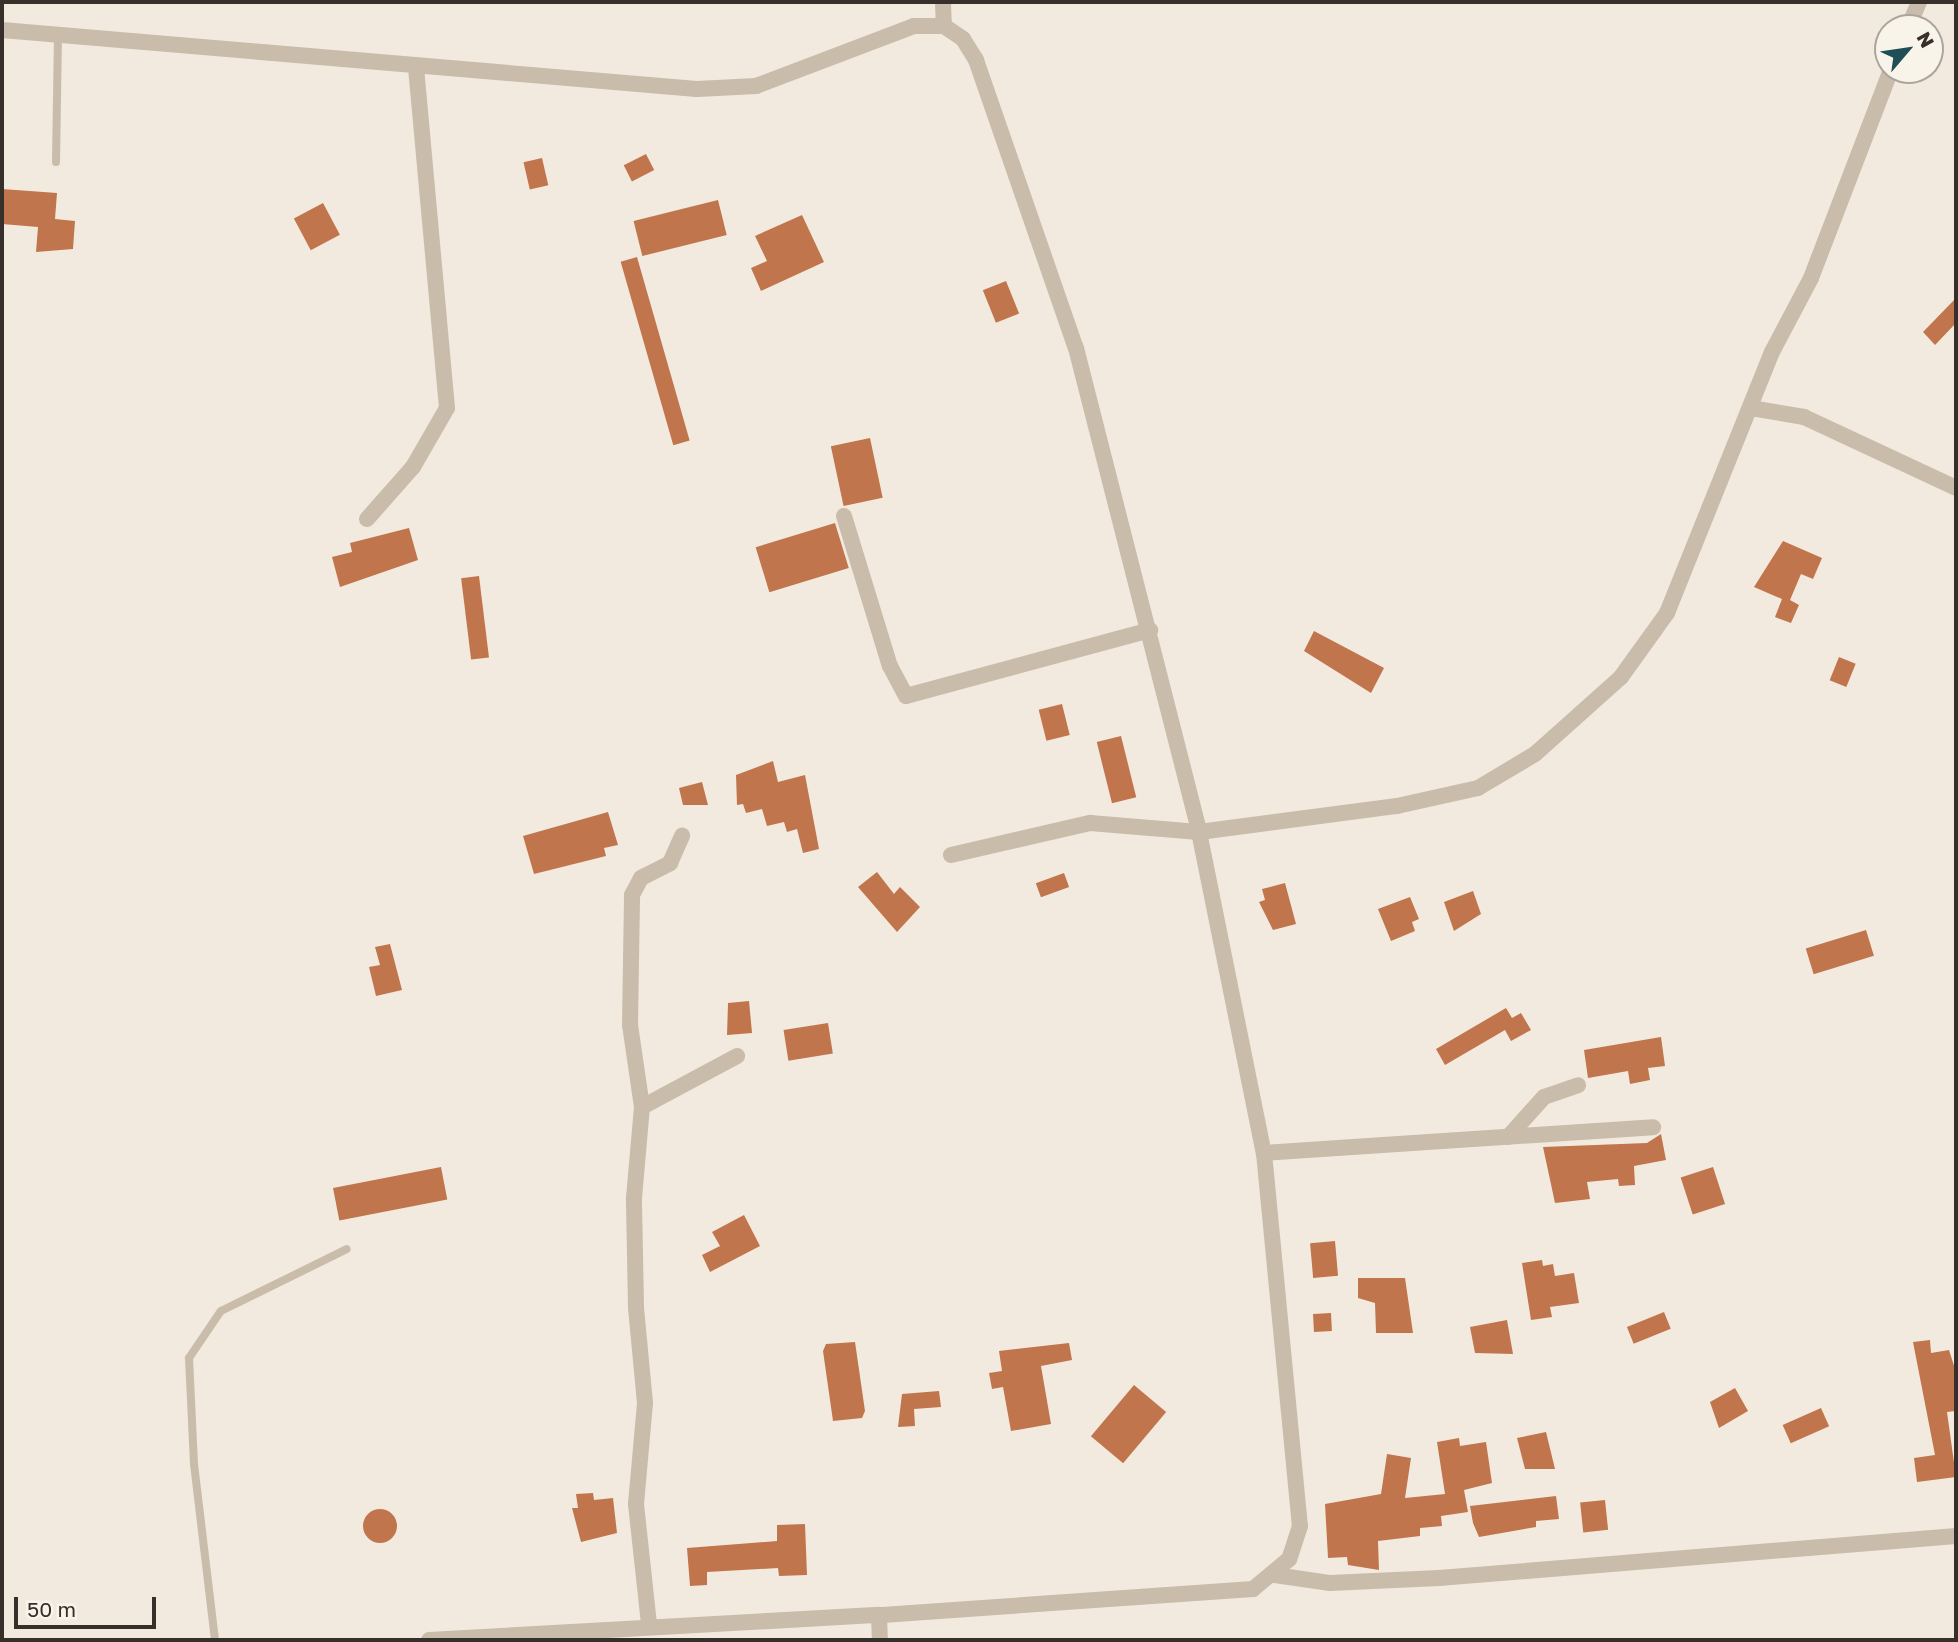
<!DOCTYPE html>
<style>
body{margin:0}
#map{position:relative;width:1958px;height:1642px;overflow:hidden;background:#f2eade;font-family:"Golos Text",sans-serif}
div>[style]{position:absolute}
.building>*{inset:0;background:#c1754c;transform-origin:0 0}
.round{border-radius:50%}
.service>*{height:8px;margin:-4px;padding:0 4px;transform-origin:4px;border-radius:4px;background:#c9bcaa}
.minor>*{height:16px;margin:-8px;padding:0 8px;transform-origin:8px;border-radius:8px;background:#c9bcaa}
span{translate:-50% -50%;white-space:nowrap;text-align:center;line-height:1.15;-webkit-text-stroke:7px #f9f4ea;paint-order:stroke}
.frame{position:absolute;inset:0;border:4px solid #372f29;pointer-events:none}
.north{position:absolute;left:1874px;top:14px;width:70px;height:70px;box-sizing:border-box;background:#f9f4ea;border:2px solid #aba59d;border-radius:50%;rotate:61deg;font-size:19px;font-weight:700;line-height:28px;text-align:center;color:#372f29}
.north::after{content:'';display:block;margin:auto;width:24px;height:32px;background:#204e57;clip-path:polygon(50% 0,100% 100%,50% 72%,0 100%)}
.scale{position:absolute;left:14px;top:1597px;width:142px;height:32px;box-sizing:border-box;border:4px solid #372f29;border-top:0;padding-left:9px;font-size:21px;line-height:24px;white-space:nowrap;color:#372f29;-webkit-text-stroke:5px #f9f4ea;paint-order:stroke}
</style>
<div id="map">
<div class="building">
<div style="left:646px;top:154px;width:18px;height:25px;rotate:63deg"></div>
<div style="left:542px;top:158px;width:28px;height:19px;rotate:77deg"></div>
<div style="clip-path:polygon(2px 189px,57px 193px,55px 219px,75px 221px,73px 249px,36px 252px,38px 227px,2px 224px)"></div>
<div style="left:718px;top:200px;width:36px;height:87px;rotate:76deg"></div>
<div style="left:323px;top:203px;width:36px;height:33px;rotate:62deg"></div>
<div style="clip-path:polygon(802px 215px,824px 262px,761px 291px,751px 268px,767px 261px,755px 236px)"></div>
<div style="left:637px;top:257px;width:191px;height:17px;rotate:74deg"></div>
<div style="left:1006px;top:281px;width:35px;height:25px;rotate:68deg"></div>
<div style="clip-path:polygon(1956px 298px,1956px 323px,1935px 345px,1923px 332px)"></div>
<div style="left:870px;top:438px;width:61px;height:40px;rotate:78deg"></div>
<div style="left:835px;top:523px;width:47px;height:83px;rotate:73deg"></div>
<div style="clip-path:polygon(409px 528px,418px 560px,340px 587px,332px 557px,352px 552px,350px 543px)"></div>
<div style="clip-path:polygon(1783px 541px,1822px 558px,1813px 579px,1801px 574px,1790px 600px,1799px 605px,1791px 623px,1775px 617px,1782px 599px,1754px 587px)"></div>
<div style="left:479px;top:576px;width:82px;height:18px;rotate:83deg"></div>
<div style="clip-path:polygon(1314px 631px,1384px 668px,1371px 693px,1304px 651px)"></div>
<div style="left:1839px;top:657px;width:18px;height:25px;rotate:22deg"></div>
<div style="left:1062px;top:704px;width:32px;height:24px;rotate:76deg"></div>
<div style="left:1121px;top:736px;width:63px;height:25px;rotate:76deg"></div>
<div style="clip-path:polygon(773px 761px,778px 782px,805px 775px,819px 849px,803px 853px,797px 829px,787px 832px,784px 822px,767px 826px,762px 809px,746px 813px,743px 804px,737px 805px,736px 775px)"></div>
<div style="clip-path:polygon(702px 782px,708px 805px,683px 805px,679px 788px)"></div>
<div style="clip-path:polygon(608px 812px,618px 845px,604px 848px,606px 856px,534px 874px,523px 836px)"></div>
<div style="clip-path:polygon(877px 872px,894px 894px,900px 887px,920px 907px,897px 932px,858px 887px)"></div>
<div style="left:1064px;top:873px;width:15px;height:30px;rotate:70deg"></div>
<div style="clip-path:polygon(1285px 883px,1296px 924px,1273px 930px,1259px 902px,1265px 900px,1262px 889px)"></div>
<div style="clip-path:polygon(1473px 891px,1481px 914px,1454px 931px,1444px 902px)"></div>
<div style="clip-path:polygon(1410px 897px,1419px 919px,1412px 922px,1415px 931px,1391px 941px,1378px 909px)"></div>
<div style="left:1866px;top:930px;width:27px;height:63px;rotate:73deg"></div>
<div style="clip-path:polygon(390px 944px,402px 990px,376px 996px,369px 967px,380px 965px,375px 947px)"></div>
<div style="clip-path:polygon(749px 1001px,752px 1033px,727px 1035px,728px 1003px)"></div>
<div style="clip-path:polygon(1506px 1008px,1512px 1018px,1521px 1013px,1531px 1030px,1511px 1041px,1505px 1030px,1445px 1065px,1436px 1049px)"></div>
<div style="left:828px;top:1023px;width:31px;height:45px;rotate:81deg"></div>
<div style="clip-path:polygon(1661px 1037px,1665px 1066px,1648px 1068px,1650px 1080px,1630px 1084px,1628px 1071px,1588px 1078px,1584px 1050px)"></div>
<div style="clip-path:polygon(1661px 1134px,1666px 1160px,1634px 1166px,1635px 1185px,1619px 1186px,1618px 1179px,1587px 1182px,1590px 1199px,1555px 1203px,1543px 1147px,1647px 1143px)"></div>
<div style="left:441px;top:1167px;width:33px;height:110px;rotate:79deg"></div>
<div style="left:1713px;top:1167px;width:39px;height:34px;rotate:72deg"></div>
<div style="clip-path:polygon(744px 1215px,760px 1246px,710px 1272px,702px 1255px,720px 1246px,712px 1232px)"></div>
<div style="left:1335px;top:1241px;width:35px;height:25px;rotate:85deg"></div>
<div style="clip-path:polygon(1542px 1260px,1543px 1266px,1553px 1264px,1555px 1276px,1574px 1273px,1579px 1303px,1550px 1307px,1552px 1317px,1531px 1320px,1522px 1263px)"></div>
<div style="clip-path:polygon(1358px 1278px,1405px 1278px,1413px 1333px,1376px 1333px,1375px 1303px,1358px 1298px)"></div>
<div style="left:1664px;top:1312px;width:18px;height:40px;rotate:68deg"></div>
<div style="left:1331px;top:1313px;width:18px;height:18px;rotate:87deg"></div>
<div style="clip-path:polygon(1507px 1320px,1513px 1354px,1475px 1353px,1470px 1327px)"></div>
<div style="clip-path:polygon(1930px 1340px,1931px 1353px,1949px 1350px,1956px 1372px,1955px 1411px,1947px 1412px,1956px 1477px,1917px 1482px,1914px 1458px,1935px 1455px,1913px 1342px)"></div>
<div style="clip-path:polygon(855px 1342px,865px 1411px,862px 1418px,833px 1421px,823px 1351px,826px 1344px)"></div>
<div style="clip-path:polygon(1069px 1343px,1072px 1360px,1041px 1366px,1051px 1424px,1011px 1431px,1003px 1387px,992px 1389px,989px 1373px,1002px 1371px,999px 1351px)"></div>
<div style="left:1134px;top:1385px;width:42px;height:67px;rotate:40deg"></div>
<div style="clip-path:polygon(1735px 1388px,1748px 1411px,1719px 1428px,1710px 1402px)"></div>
<div style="clip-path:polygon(939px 1391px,941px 1407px,914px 1409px,915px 1426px,898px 1427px,902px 1394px)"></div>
<div style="left:1821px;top:1408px;width:20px;height:42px;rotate:66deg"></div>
<div style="clip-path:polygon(1546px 1432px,1555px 1469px,1525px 1469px,1517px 1438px)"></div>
<div style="clip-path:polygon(1459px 1438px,1460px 1446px,1486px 1442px,1492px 1483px,1464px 1490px,1468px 1512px,1441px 1516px,1442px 1526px,1420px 1528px,1420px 1536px,1378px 1541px,1379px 1570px,1348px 1565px,1347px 1557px,1328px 1558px,1325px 1504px,1381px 1494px,1387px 1454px,1411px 1458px,1405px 1498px,1445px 1494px,1437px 1442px)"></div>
<div style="clip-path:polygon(593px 1493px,594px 1500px,613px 1498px,617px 1533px,581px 1542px,572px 1508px,578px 1508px,576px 1494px)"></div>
<div style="clip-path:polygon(1556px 1496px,1559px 1519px,1536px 1521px,1536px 1527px,1479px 1537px,1473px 1523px,1470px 1506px)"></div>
<div style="left:1605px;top:1500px;width:30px;height:25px;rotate:84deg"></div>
<div class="round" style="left:363px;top:1509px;width:34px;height:34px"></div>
<div style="clip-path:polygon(805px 1524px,807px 1575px,779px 1576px,778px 1568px,707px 1572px,707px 1585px,690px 1586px,687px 1548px,777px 1541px,777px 1525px)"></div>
</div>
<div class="service">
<div style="left:56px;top:162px;width:127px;rotate:-89.1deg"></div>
<div style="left:215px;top:1640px;width:177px;rotate:-96.8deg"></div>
<div style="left:194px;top:1464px;width:106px;rotate:-92.7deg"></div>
<div style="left:189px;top:1358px;width:57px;rotate:-55.8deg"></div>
<div style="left:221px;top:1311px;width:140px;rotate:-26.2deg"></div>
</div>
<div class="minor">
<div style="left:943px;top:2px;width:24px;rotate:88deg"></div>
<div style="left:1908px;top:28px;width:28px;rotate:-67deg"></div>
<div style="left:2px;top:30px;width:697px;rotate:4.85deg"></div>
<div style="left:697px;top:89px;width:59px;rotate:-2.9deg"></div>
<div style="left:756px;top:86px;width:169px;rotate:-20.8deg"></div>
<div style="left:914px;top:26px;width:30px"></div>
<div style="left:944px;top:26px;width:23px;rotate:34deg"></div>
<div style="left:963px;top:39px;width:25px;rotate:58deg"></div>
<div style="left:976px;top:60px;width:305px;rotate:70.9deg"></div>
<div style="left:1076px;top:348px;width:499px;rotate:75.7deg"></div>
<div style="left:1199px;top:832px;width:328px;rotate:78.6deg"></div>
<div style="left:1264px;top:1153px;width:375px;rotate:84.5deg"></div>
<div style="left:1300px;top:1526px;width:35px;rotate:108deg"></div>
<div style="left:1289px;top:1559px;width:47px;rotate:140.2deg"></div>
<div style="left:1253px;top:1589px;width:375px;rotate:176deg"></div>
<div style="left:879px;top:1615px;width:25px;rotate:88deg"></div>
<div style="left:1751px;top:408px;width:54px;rotate:9.6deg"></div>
<div style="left:1804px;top:417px;width:168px;rotate:25deg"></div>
<div style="left:844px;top:516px;width:157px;rotate:73deg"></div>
<div style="left:890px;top:666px;width:34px;rotate:62deg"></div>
<div style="left:906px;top:696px;width:253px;rotate:-15.1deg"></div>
<div style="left:367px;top:519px;width:69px;rotate:-48.5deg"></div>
<div style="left:413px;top:467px;width:68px;rotate:-60deg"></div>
<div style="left:447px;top:408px;width:342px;rotate:-95.2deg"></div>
<div style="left:951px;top:855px;width:143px;rotate:-13deg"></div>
<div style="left:1090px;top:823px;width:109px;rotate:4.7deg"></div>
<div style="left:1199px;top:832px;width:200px;rotate:-7.5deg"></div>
<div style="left:1397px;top:806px;width:83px;rotate:-12.5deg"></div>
<div style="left:1478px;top:788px;width:66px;rotate:-30.8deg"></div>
<div style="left:1535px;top:754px;width:115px;rotate:-41.8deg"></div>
<div style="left:1621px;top:677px;width:79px;rotate:-54.3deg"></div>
<div style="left:1667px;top:613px;width:281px;rotate:-68.1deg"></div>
<div style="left:1772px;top:352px;width:84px;rotate:-62.2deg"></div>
<div style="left:1811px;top:278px;width:223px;rotate:-69deg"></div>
<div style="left:642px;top:1107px;width:108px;rotate:-28.2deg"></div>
<div style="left:1508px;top:1137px;width:54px;rotate:-48deg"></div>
<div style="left:1544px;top:1097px;width:36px;rotate:-19deg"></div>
<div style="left:1264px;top:1153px;width:390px;rotate:-3.8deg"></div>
<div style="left:1275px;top:1575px;width:56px;rotate:8.3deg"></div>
<div style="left:1330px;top:1583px;width:109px;rotate:-2.6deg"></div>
<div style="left:1439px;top:1578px;width:519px;rotate:-4.64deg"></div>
<div style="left:649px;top:1624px;width:121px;rotate:-96.2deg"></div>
<div style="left:636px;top:1504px;width:101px;rotate:-84.9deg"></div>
<div style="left:645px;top:1403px;width:96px;rotate:-95.4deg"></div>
<div style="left:636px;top:1307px;width:109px;rotate:-91.1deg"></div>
<div style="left:634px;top:1198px;width:91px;rotate:-85deg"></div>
<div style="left:642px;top:1107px;width:83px;rotate:-98.3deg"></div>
<div style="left:630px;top:1025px;width:130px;rotate:-89.1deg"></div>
<div style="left:632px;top:895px;width:19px;rotate:-62deg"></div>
<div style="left:641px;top:878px;width:33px;rotate:-27deg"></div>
<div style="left:670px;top:863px;width:30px;rotate:-66deg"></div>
<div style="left:429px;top:1640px;width:451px;rotate:-3.2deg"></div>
</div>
<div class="frame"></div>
<div class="north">N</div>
<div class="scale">50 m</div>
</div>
